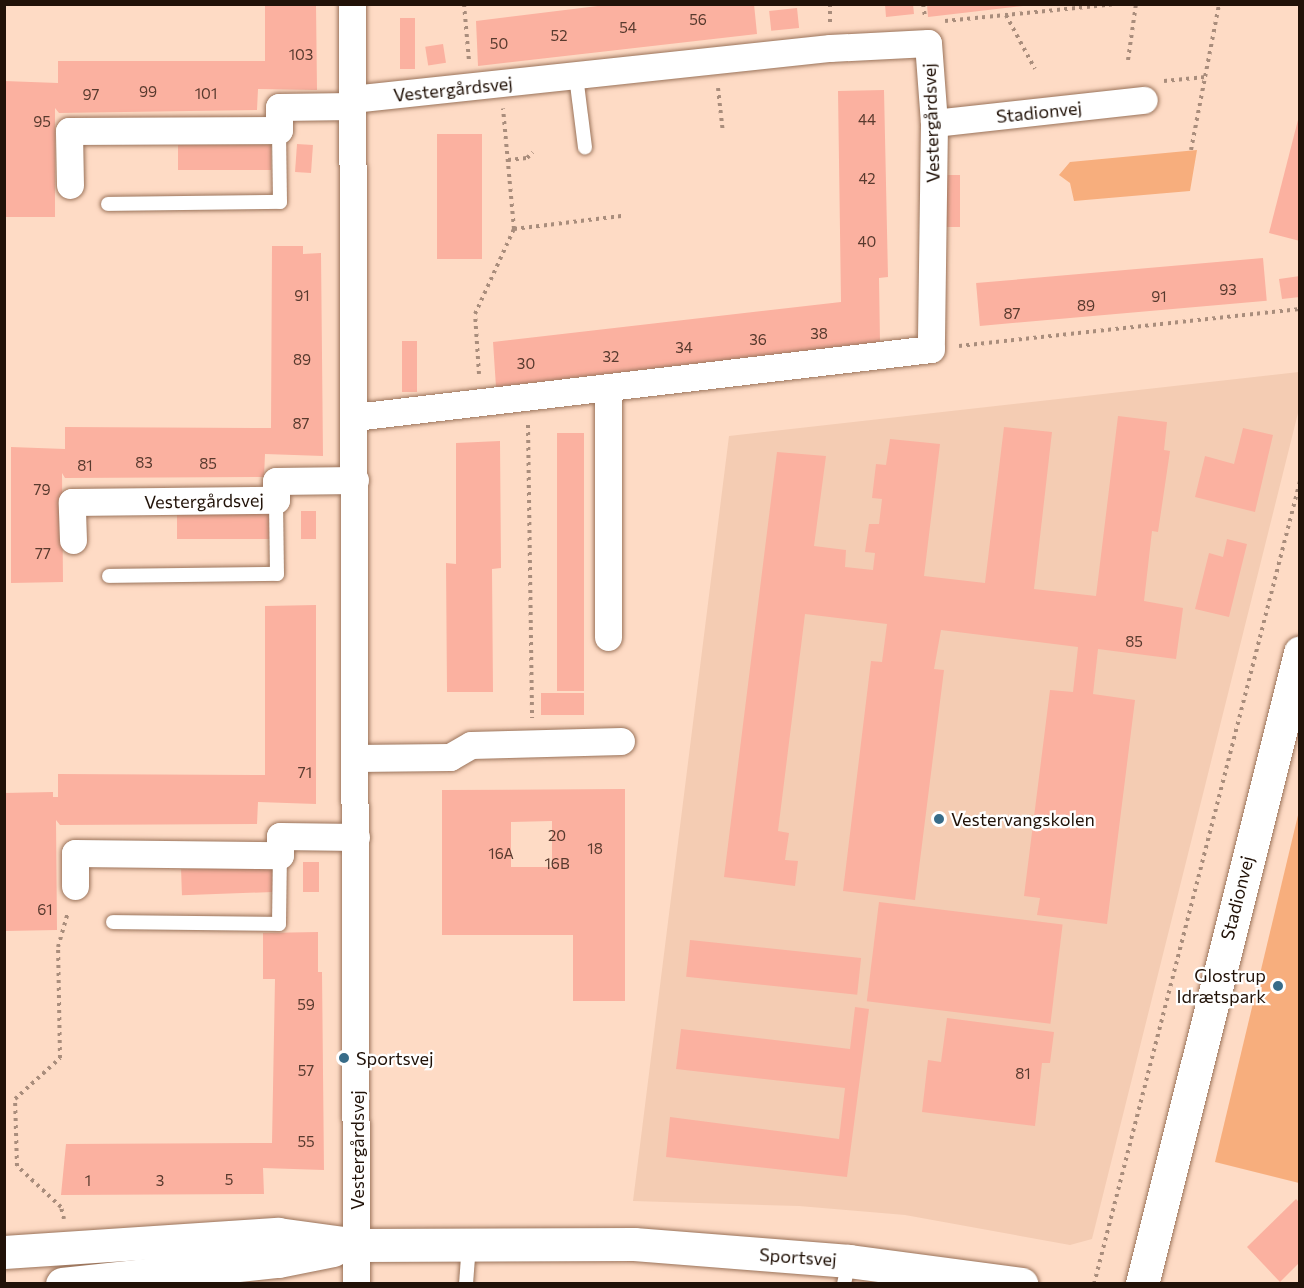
<!DOCTYPE html>
<meta charset="utf-8">
<style>
body{margin:0}
#map{position:relative;width:1304px;height:1288px;overflow:hidden;background:#fedbc5;font-family:Commissioner,sans-serif}
div>[style]{position:absolute}
.built>*{inset:0;background:#f4ccb3}
.green>*{inset:0;background:#f7ae7d}
.building>*{inset:0;background:#fbb1a0;transform-origin:0 0}
.path>*{height:4px;margin-top:-2px;transform-origin:0;background:repeating-linear-gradient(90deg,#a98d7c 0 3px,transparent 0 7.5px)}
.roads{filter:drop-shadow(0 0 2px #9a735a) drop-shadow(0 0 2px #9a735a)}
.service>*{height:14px;margin:-7px;padding:0 7px;transform-origin:7px;border-radius:7px;background:#fff}
.minor>*{height:27px;margin:-13.5px;padding:0 13.5px;transform-origin:13.5px;border-radius:13.5px;background:#fff}
.tertiary>*{height:33px;margin:-16.5px;padding:0 16.5px;transform-origin:16.5px;border-radius:16.5px;background:#fff}
.dots>*{width:16px;height:16px;translate:-50% -50%;box-sizing:border-box;border:3px solid #fff;border-radius:50%}
span{translate:-50% -50%;white-space:nowrap;text-align:center;line-height:1.15;-webkit-text-stroke:4.5px #fff;paint-order:stroke}
.number-label{font-size:15px;color:#583a2e}
.number-label span{-webkit-text-stroke-width:0}
.street-label{font-size:18px;color:#211208}
.poi-label{font-size:18px;color:#211208}
.left{translate:0 -50%;text-align:left}
.right{translate:-100% -50%;text-align:right}
.frame{position:absolute;inset:0;border:6px solid #211208;pointer-events:none}
</style>
<div id="map">
<div class="built">
<div style="clip-path:polygon(1299px 372px,1299px 409px,1092px 1239px,1070px 1245px,905px 1215px,799px 1206px,633px 1201px,729px 436px)"></div>
</div>
<div class="green">
<div style="clip-path:polygon(1197px 150px,1190px 191px,1074px 201px,1070px 183px,1059px 175px,1070px 162px)"></div>
<div style="clip-path:polygon(1299px 811px,1299px 1183px,1215px 1162px)"></div>
</div>
<div class="building">
<div style="clip-path:polygon(265px 4px,316px 4px,317px 90px,258px 89px,257px 110px,59px 113px,55px 108px,55px 217px,4px 217px,4px 81px,58px 83px,58px 61px,265px 61px)"></div>
<div style="clip-path:polygon(614px 4px,754px 4px,757px 34px,478px 66px,476px 21px)"></div>
<div style="clip-path:polygon(885px 4px,913px 4px,914px 14px,886px 17px)"></div>
<div style="clip-path:polygon(927px 4px,1023px 4px,1023px 6px,928px 17px)"></div>
<div style="left:797px;top:8px;width:20px;height:28px;rotate:84deg"></div>
<div style="left:400px;top:18px;width:15px;height:51px"></div>
<div style="left:443px;top:44px;width:19px;height:18px;rotate:81deg"></div>
<div style="clip-path:polygon(884px 90px,888px 277px,879px 278px,880px 342px,496px 387px,493px 342px,841px 302px,838px 91px)"></div>
<div style="clip-path:polygon(1299px 116px,1300px 116px,1300px 241px,1269px 233px)"></div>
<div style="left:482px;top:134px;width:125px;height:45px;rotate:90deg"></div>
<div style="left:297px;top:144px;width:16px;height:28px;rotate:4deg"></div>
<div style="left:178px;top:145px;width:93px;height:25px"></div>
<div style="left:943px;top:175px;width:17px;height:52px"></div>
<div style="clip-path:polygon(272px 246px,303px 246px,303px 254px,321px 253px,323px 456px,265px 454px,264px 477px,65px 478px,62px 473px,63px 582px,11px 583px,11px 447px,65px 449px,65px 427px,271px 428px)"></div>
<div style="left:1263px;top:258px;width:43px;height:288px;rotate:85deg"></div>
<div style="clip-path:polygon(1300px 276px,1300px 297px,1282px 299px,1279px 279px)"></div>
<div style="left:402px;top:341px;width:15px;height:51px"></div>
<div style="clip-path:polygon(1118px 416px,1167px 422px,1164px 450px,1170px 451px,1158px 532px,1152px 531px,1144px 601px,1183px 608px,1176px 659px,1098px 649px,1093px 694px,1135px 700px,1107px 924px,1037px 915px,1040px 898px,1024px 896px,1050px 690px,1073px 692px,1078px 647px,941px 630px,934px 669px,944px 670px,915px 900px,843px 891px,871px 661px,882px 662px,887px 624px,805px 614px,778px 831px,789px 833px,785px 860px,798px 861px,795px 886px,724px 877px,777px 452px,826px 456px,814px 546px,846px 550px,845px 567px,873px 570px,875px 553px,865px 552px,869px 524px,879px 524px,882px 499px,872px 498px,876px 464px,886px 465px,890px 439px,940px 444px,924px 576px,985px 583px,1004px 427px,1052px 432px,1034px 589px,1096px 596px)"></div>
<div style="clip-path:polygon(1243px 428px,1273px 435px,1255px 512px,1195px 497px,1205px 456px,1234px 464px)"></div>
<div style="left:557px;top:433px;width:27px;height:258px"></div>
<div style="clip-path:polygon(500px 441px,501px 568px,492px 569px,493px 692px,447px 692px,446px 563px,456px 564px,456px 443px)"></div>
<div style="left:316px;top:511px;width:28px;height:15px;rotate:90deg"></div>
<div style="left:271px;top:512px;width:27px;height:94px;rotate:90deg"></div>
<div style="clip-path:polygon(1227px 539px,1247px 544px,1229px 617px,1195px 609px,1209px 553px,1223px 557px)"></div>
<div style="clip-path:polygon(316px 605px,316px 804px,258px 802px,257px 824px,60px 825px,56px 820px,57px 930px,5px 931px,4px 793px,53px 792px,53px 797px,58px 797px,58px 774px,265px 775px,265px 606px)"></div>
<div style="left:541px;top:693px;width:43px;height:22px"></div>
<div style="clip-path:polygon(evenodd,625px 789px,625px 1001px,573px 1001px,573px 935px,442px 935px,442px 790px,625px 789px,552px 821px,552px 867px,511px 867px,511px 822px,552px 821px)"></div>
<div style="left:303px;top:862px;width:16px;height:30px"></div>
<div style="left:272px;top:866px;width:26px;height:91px;rotate:88deg"></div>
<div style="left:879px;top:902px;width:185px;height:100px;rotate:7deg"></div>
<div style="clip-path:polygon(318px 932px,318px 972px,322px 972px,324px 1170px,263px 1168px,264px 1194px,61px 1195px,66px 1144px,272px 1143px,275px 979px,263px 979px,263px 933px)"></div>
<div style="left:690px;top:940px;width:172px;height:37px;rotate:6deg"></div>
<div style="clip-path:polygon(855px 1007px,869px 1009px,847px 1177px,666px 1157px,670px 1117px,839px 1139px,845px 1088px,676px 1069px,681px 1029px,850px 1049px)"></div>
<div style="clip-path:polygon(947px 1018px,1054px 1032px,1050px 1063px,1042px 1063px,1035px 1126px,922px 1112px,928px 1060px,941px 1062px)"></div>
<div style="clip-path:polygon(1296px 1199px,1300px 1203px,1300px 1262px,1280px 1282px,1247px 1247px)"></div>
</div>
<div class="path">
<div style="left:464px;top:4px;width:57px;rotate:85deg"></div>
<div style="left:923px;top:4px;width:12px;rotate:81deg"></div>
<div style="left:1006px;top:15px;width:61px;rotate:61.8deg"></div>
<div style="left:945px;top:21px;width:172px;rotate:-5.7deg"></div>
<div style="left:830px;top:22px;width:18px;rotate:-90deg"></div>
<div style="left:1128px;top:60px;width:57px;rotate:-81.9deg"></div>
<div style="left:1164px;top:81px;width:42px;rotate:-5.4deg"></div>
<div style="left:718px;top:88px;width:45px;rotate:83.7deg"></div>
<div style="left:1191px;top:150px;width:149px;rotate:-79.1deg"></div>
<div style="left:508px;top:160px;width:19px;rotate:-6deg"></div>
<div style="left:527px;top:158px;width:8px;rotate:-45deg"></div>
<div style="left:514px;top:229px;width:108px;rotate:-6.9deg"></div>
<div style="left:959px;top:346px;width:343px;rotate:-6.2deg"></div>
<div style="left:479px;top:374px;width:60px;rotate:-93.8deg"></div>
<div style="left:475px;top:314px;width:94px;rotate:-65.4deg"></div>
<div style="left:514px;top:229px;width:121px;rotate:-95.2deg"></div>
<div style="left:528px;top:425px;width:293px;rotate:89.2deg"></div>
<div style="left:64px;top:1219px;width:12px;rotate:-104deg"></div>
<div style="left:61px;top:1207px;width:60px;rotate:-137deg"></div>
<div style="left:17px;top:1166px;width:67px;rotate:-91.7deg"></div>
<div style="left:15px;top:1099px;width:61px;rotate:-42.3deg"></div>
<div style="left:60px;top:1058px;width:111px;rotate:-91deg"></div>
<div style="left:58px;top:947px;width:35px;rotate:-74deg"></div>
<div style="left:1094px;top:1284px;width:829px;rotate:-75.61deg"></div>
</div>
<div class="roads">
<div class="service">
<div style="left:576px;top:76px;width:72px;rotate:82.8deg"></div>
<div style="left:108px;top:204px;width:172px;rotate:-0.7deg"></div>
<div style="left:280px;top:202px;width:72px;rotate:-90.8deg"></div>
<div style="left:109px;top:576px;width:168px;rotate:-0.7deg"></div>
<div style="left:277px;top:574px;width:74px;rotate:-90.8deg"></div>
<div style="left:113px;top:922px;width:166px;rotate:0.7deg"></div>
<div style="left:279px;top:924px;width:69px;rotate:-89.2deg"></div>
<div style="left:466px;top:1284px;width:40px;rotate:-85.7deg"></div>
<div style="left:844px;top:1284px;width:24px;rotate:-78deg"></div>
</div>
<div class="minor">
<div style="left:352px;top:4px;width:1280px;rotate:89.82deg"></div>
<div style="left:352px;top:99px;width:481px;rotate:-6.1deg"></div>
<div style="left:830px;top:48px;width:98px;rotate:-2.9deg"></div>
<div style="left:928px;top:43px;width:80px;rotate:85.7deg"></div>
<div style="left:934px;top:123px;width:226px;rotate:90.8deg"></div>
<div style="left:931px;top:349px;width:580px;rotate:173.27deg"></div>
<div style="left:934px;top:123px;width:211px;rotate:-6.3deg"></div>
<div style="left:70px;top:185px;width:54px;rotate:-91.1deg"></div>
<div style="left:69px;top:131px;width:210px;rotate:-0.3deg"></div>
<div style="left:279px;top:130px;width:23px;rotate:-90deg"></div>
<div style="left:279px;top:107px;width:74px;rotate:-0.8deg"></div>
<div style="left:73px;top:540px;width:38px;rotate:-92deg"></div>
<div style="left:72px;top:502px;width:204px;rotate:-0.6deg"></div>
<div style="left:276px;top:500px;width:19px;rotate:-90deg"></div>
<div style="left:276px;top:481px;width:79px;rotate:-0.7deg"></div>
<div style="left:608px;top:637px;width:248px;rotate:-90deg"></div>
<div style="left:356px;top:758px;width:94px;rotate:-0.6deg"></div>
<div style="left:450px;top:757px;width:24px;rotate:-30deg"></div>
<div style="left:471px;top:745px;width:150px;rotate:-1.5deg"></div>
<div style="left:75px;top:886px;width:33px;rotate:-90deg"></div>
<div style="left:75px;top:853px;width:205px;rotate:0.6deg"></div>
<div style="left:280px;top:855px;width:19px;rotate:-90deg"></div>
<div style="left:280px;top:836px;width:76px;rotate:0.8deg"></div>
</div>
<div class="tertiary">
<div style="left:4px;top:1252px;width:275px;rotate:-3.8deg"></div>
<div style="left:278px;top:1234px;width:81px;rotate:7.8deg"></div>
<div style="left:358px;top:1245px;width:276px;rotate:-0.2deg"></div>
<div style="left:634px;top:1244px;width:216px;rotate:4.5deg"></div>
<div style="left:849px;top:1261px;width:174px;rotate:7.6deg"></div>
<div style="left:62px;top:1284px;width:217px;rotate:-6.1deg"></div>
<div style="left:278px;top:1261px;width:56px;rotate:-11.3deg"></div>
<div style="left:1142px;top:1284px;width:651px;rotate:-75.96deg"></div>
</div>
</div>
<div class="dots">
<div style="left:939px;top:819px;background:#386c89"></div>
<div style="left:1278px;top:986px;background:#386c89"></div>
<div style="left:344px;top:1058px;background:#386c89"></div>
</div>
<div class="number-label">
<span style="left:698px;top:20px">56</span>
<span style="left:628px;top:28px">54</span>
<span style="left:559px;top:36px">52</span>
<span style="left:499px;top:44px">50</span>
<span style="left:301px;top:55px">103</span>
<span style="left:148px;top:92px">99</span>
<span style="left:206px;top:94px">101</span>
<span style="left:91px;top:95px">97</span>
<span style="left:867px;top:120px">44</span>
<span style="left:42px;top:122px">95</span>
<span style="left:867px;top:179px">42</span>
<span style="left:867px;top:242px">40</span>
<span style="left:1228px;top:290px">93</span>
<span style="left:302px;top:296px">91</span>
<span style="left:1159px;top:297px">91</span>
<span style="left:1086px;top:306px">89</span>
<span style="left:1012px;top:314px">87</span>
<span style="left:819px;top:334px">38</span>
<span style="left:758px;top:340px">36</span>
<span style="left:684px;top:348px">34</span>
<span style="left:611px;top:357px">32</span>
<span style="left:302px;top:360px">89</span>
<span style="left:526px;top:364px">30</span>
<span style="left:301px;top:424px">87</span>
<span style="left:144px;top:463px">83</span>
<span style="left:208px;top:464px">85</span>
<span style="left:85px;top:466px">81</span>
<span style="left:42px;top:490px">79</span>
<span style="left:43px;top:554px">77</span>
<span style="left:1134px;top:642px">85</span>
<span style="left:305px;top:773px">71</span>
<span style="left:557px;top:836px">20</span>
<span style="left:595px;top:849px">18</span>
<span style="left:501px;top:854px">16A</span>
<span style="left:557px;top:864px">16B</span>
<span style="left:45px;top:910px">61</span>
<span style="left:306px;top:1005px">59</span>
<span style="left:306px;top:1071px">57</span>
<span style="left:1023px;top:1074px">81</span>
<span style="left:306px;top:1142px">55</span>
<span style="left:229px;top:1180px">5</span>
<span style="left:88px;top:1181px">1</span>
<span style="left:160px;top:1181px">3</span>
</div>
<div class="street-label">
<span style="left:453px;top:89px;rotate:-6deg">Vestergårdsvej</span>
<span style="left:1039px;top:112px;rotate:-6deg">Stadionvej</span>
<span style="left:931px;top:123px;rotate:-92deg">Vestergårdsvej</span>
<span style="left:204px;top:501px;rotate:-1deg">Vestergårdsvej</span>
<span style="left:1237px;top:898px;rotate:-76deg">Stadionvej</span>
<span style="left:357px;top:1150px;rotate:-90deg">Vestergårdsvej</span>
<span style="left:798px;top:1257px;rotate:4deg">Sportsvej</span>
</div>
<div class="poi-label">
<span class="left" style="left:951px;top:819px">Vestervangskolen</span>
<span class="right" style="left:1266px;top:986px">Glostrup<br>Idrætspark</span>
<span class="left" style="left:356px;top:1058px">Sportsvej</span>
</div>
<div class="frame"></div>
</div>
